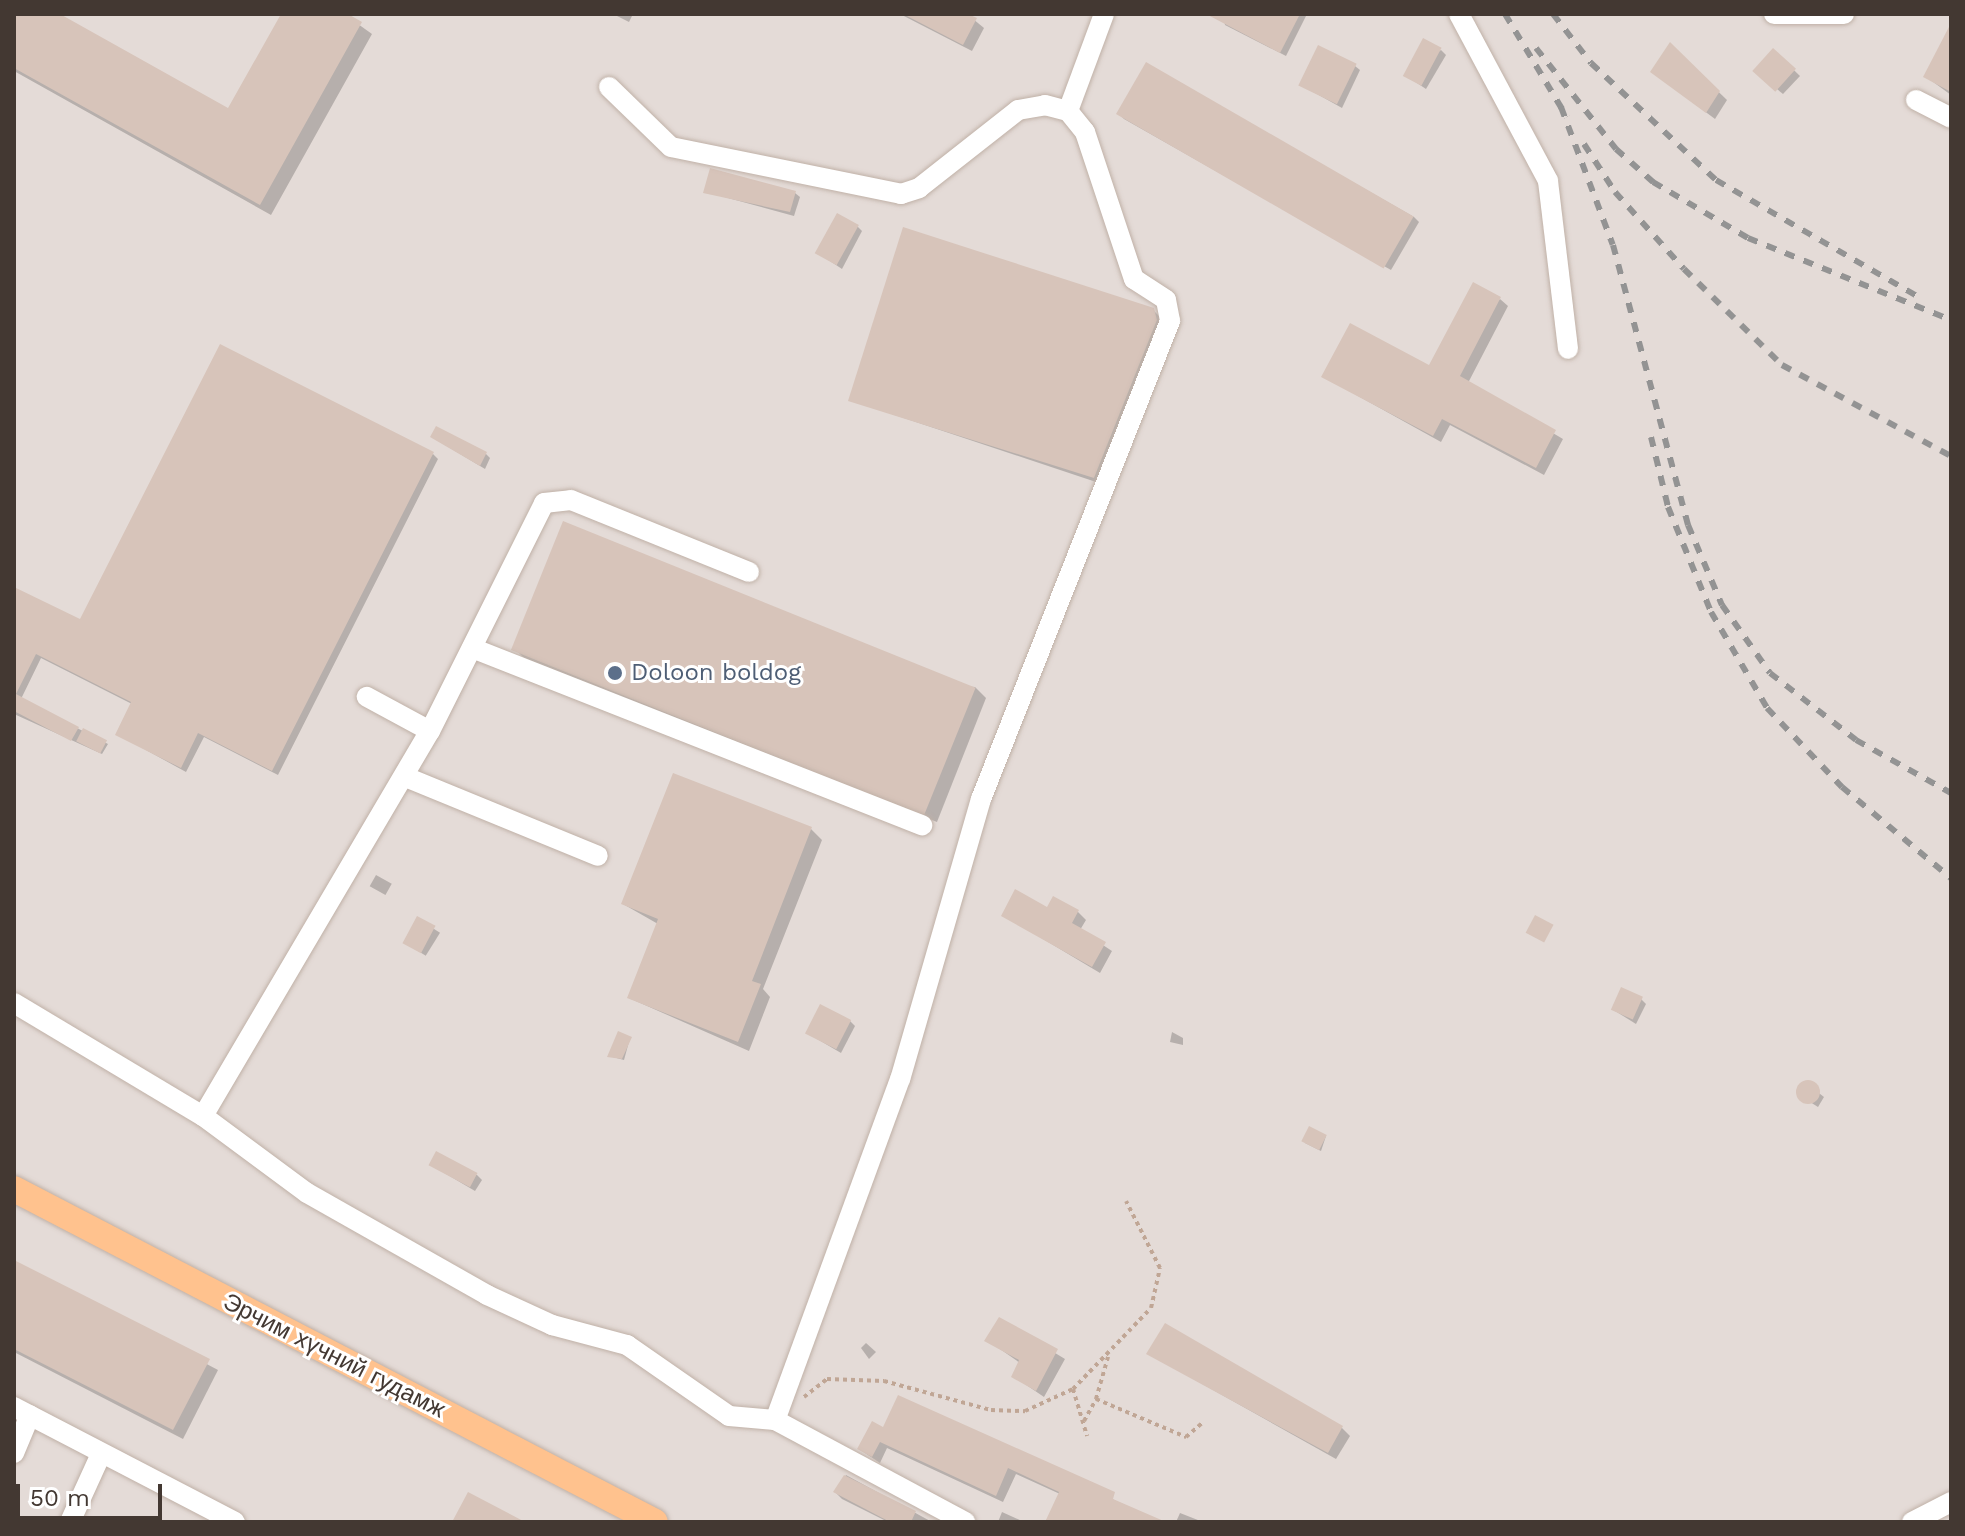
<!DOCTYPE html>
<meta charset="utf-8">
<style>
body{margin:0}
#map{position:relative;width:1965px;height:1536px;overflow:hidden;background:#f2e9e2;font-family:"Work Sans",sans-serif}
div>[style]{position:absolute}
.industrial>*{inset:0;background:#e4dbd7;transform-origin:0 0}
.shadow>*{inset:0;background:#0003;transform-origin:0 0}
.building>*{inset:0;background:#d7c4ba;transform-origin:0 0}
.round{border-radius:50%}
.path>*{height:4px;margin-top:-2px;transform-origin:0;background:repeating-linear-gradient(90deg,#c0a695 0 4px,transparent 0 8px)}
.roads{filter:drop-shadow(0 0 2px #c0b1a7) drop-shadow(0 0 2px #c0b1a7)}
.minor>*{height:20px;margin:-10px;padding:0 10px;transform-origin:10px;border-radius:10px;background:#fff}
.major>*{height:26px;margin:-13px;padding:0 13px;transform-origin:13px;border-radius:13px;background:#ffc28e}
.rail>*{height:6px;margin-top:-3px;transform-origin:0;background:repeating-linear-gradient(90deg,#939393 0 10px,transparent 0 20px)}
.dots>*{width:22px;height:22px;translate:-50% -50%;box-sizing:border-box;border:4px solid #fff;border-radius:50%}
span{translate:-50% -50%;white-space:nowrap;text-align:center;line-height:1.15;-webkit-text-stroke:6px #fff;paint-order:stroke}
.service-label{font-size:24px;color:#4e5e75}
.left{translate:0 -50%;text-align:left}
.street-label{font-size:24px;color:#433832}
.frame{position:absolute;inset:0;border:16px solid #433832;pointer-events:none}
.scale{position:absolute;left:16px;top:1484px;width:146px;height:36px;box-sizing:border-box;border:4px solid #433832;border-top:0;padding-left:10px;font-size:24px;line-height:28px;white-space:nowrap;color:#433832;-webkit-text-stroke:6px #fff;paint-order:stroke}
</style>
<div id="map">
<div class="industrial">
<div style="left:14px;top:14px;width:1937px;height:1508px"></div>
</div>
<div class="shadow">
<div style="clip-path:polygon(14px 14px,56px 14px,229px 110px,283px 14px,344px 14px,372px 34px,271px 215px,14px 71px)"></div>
<div style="clip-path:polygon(613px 14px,633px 14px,629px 22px)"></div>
<div style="clip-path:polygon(900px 14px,967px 14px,984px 28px,972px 51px)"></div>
<div style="clip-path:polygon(1223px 14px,1304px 14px,1306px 16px,1286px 56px,1225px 25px)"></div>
<div style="clip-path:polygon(1951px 27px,1951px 95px,1925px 76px)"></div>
<div style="clip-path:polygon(1671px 46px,1727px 100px,1715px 119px,1652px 72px)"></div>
<div style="clip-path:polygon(1441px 50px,1446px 55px,1426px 89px,1405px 75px)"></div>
<div style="clip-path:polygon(1773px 50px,1800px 76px,1783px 94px,1761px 76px)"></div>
<div style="clip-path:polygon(1146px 65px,1414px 217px,1419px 222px,1391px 270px,1124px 119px,1119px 114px)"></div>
<div style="clip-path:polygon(1355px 66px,1360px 70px,1342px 108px,1301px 85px)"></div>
<div style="clip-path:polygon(706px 192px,795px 193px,800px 197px,794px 216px)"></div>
<div style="clip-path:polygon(857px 226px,862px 231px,842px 269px,818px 253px)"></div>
<div style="clip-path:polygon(1500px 299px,1508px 306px,1468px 383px,1563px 439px,1544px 475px,1450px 425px,1441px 442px,1324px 377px,1430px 367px)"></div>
<div style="clip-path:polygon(1153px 310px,1161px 318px,1102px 484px,850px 400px)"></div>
<div style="clip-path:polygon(432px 437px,485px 453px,490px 458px,485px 469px)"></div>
<div style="clip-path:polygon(433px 454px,438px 459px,278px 775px,204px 737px,186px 772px,117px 734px,132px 704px,41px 658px,21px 699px,108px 744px,102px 754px,14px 714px,14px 589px,81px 622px)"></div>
<div style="clip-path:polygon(515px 649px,975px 687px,986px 698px,937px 822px,526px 660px)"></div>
<div style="clip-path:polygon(811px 829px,822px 840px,763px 989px,770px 997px,749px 1051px,629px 998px,658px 924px,623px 904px)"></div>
<div style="left:376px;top:875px;width:18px;height:13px;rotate:29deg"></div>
<div style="clip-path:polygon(1078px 912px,1086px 920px,1080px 930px,1112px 951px,1100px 973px,1003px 915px)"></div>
<div style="left:418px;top:919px;width:26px;height:27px;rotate:32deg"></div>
<div style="clip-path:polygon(1641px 999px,1646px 1004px,1636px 1024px,1612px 1009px)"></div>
<div style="clip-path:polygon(850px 1021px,855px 1026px,841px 1053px,807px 1033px)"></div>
<div style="clip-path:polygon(1172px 1032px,1183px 1038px,1183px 1045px,1170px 1042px)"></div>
<div style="clip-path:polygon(630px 1038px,624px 1060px,609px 1056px)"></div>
<div style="clip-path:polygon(1806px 1083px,1824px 1097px,1818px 1107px,1799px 1095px)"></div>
<div style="clip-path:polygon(1326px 1136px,1321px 1151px,1305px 1143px)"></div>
<div style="clip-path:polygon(431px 1165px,477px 1175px,482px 1180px,475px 1191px)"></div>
<div style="clip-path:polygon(14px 1262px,218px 1370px,183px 1439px,14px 1352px)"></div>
<div style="clip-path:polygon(999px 1319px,1065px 1359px,1044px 1397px,1013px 1376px,1020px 1363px,987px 1340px)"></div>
<div style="clip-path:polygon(866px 1343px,876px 1352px,869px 1359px,861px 1348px)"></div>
<div style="clip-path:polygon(1149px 1354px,1342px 1428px,1350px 1436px,1336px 1459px)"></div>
<div style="clip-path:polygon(899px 1398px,1148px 1516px,1163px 1522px,1047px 1522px,1060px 1494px,1016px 1474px,1003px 1502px,887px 1448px,880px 1463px,859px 1449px,884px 1430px)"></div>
<div style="clip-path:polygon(846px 1475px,932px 1522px,888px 1522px,842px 1499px,835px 1492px)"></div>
<div style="clip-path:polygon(1002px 1512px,1024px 1522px,998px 1522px)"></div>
<div style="clip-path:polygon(1180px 1513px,1203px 1522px,1176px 1522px)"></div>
</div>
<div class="building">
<div style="clip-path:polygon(14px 14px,60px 14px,228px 108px,281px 14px,348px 14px,362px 22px,260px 205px,14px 68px)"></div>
<div style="clip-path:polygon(903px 14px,968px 14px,977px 18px,963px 45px)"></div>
<div style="clip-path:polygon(1206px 14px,1300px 14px,1280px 53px)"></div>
<div style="clip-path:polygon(1951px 23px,1951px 92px,1923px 77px)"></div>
<div style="left:1423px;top:38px;width:21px;height:43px;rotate:28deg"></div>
<div style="clip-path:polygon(1670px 42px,1720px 91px,1706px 113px,1650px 72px)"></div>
<div style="left:1318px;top:45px;width:43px;height:45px;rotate:26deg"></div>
<div style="left:1773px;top:48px;width:31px;height:31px;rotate:42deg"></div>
<div style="left:1146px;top:62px;width:309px;height:60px;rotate:30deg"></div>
<div style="clip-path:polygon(710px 168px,796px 191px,790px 212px,703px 193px)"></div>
<div style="left:837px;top:213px;width:25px;height:46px;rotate:29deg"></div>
<div style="clip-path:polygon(903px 227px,1154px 308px,1157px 320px,1094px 478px,848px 401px)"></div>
<div style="clip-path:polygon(1473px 282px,1501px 297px,1460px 376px,1556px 430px,1536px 468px,1442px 419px,1433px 436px,1321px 377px,1350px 323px,1429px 365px)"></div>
<div style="clip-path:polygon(220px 344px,434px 452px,272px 771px,198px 733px,181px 768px,115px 735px,131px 702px,36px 654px,16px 694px,79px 727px,71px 741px,14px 711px,14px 587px,80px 619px)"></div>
<div style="clip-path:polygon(436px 426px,487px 452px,480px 466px,430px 437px)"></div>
<div style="left:563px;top:521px;width:445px;height:139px;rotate:22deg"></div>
<div style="left:83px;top:728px;width:27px;height:15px;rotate:27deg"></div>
<div style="clip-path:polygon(673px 773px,812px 827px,752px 981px,761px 984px,738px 1042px,627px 998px,658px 919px,621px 904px)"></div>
<div style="clip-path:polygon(1015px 889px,1047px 907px,1053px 896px,1079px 910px,1072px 923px,1106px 942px,1092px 967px,1001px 916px)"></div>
<div style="left:1535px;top:915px;width:21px;height:20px;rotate:28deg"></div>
<div style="left:417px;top:916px;width:21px;height:31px;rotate:28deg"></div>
<div style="left:1621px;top:987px;width:24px;height:25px;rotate:24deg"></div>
<div style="left:820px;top:1004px;width:35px;height:33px;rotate:27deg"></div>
<div style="clip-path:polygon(618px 1031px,632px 1037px,622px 1059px,607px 1057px)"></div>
<div class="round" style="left:1796px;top:1080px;width:24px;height:24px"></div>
<div style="left:1309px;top:1126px;width:20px;height:17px;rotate:27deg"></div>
<div style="left:436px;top:1151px;width:47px;height:16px;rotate:28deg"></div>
<div style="clip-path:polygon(14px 1260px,210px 1359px,173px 1430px,14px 1349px)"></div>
<div style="clip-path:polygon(999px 1317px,1058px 1349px,1036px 1391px,1011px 1377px,1019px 1360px,984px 1341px)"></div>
<div style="clip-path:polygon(1165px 1323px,1343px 1426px,1328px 1453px,1146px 1354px)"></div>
<div style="clip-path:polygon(898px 1395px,1115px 1492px,1113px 1499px,1166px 1522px,1045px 1522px,1059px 1492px,1008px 1468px,996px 1496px,880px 1442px,872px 1457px,857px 1449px,872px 1421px,883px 1427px)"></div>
<div style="clip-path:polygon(844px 1475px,916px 1511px,911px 1522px,890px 1522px,833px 1492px)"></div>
<div style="clip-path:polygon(468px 1492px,525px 1522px,452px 1522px)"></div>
</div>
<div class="path">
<div style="left:1073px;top:1389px;width:49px;rotate:73.4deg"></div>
<div style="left:804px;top:1397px;width:29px;rotate:-38deg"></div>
<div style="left:827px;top:1379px;width:57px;rotate:2deg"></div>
<div style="left:884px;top:1381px;width:111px;rotate:15.2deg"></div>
<div style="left:991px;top:1410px;width:34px;rotate:2deg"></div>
<div style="left:1025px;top:1411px;width:53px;rotate:-24.6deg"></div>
<div style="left:1073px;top:1389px;width:112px;rotate:-46.1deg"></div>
<div style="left:1151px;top:1308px;width:41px;rotate:-77.3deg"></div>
<div style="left:1160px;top:1268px;width:75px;rotate:-116.9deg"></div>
<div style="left:1096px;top:1399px;width:44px;rotate:-74.1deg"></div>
<div style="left:1084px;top:1421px;width:25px;rotate:-61deg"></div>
<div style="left:1096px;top:1399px;width:98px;rotate:22.9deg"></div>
<div style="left:1186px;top:1437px;width:21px;rotate:-41deg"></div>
</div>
<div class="roads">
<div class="minor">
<div style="left:1459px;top:14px;width:189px;rotate:61.9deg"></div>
<div style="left:1548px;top:181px;width:169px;rotate:83.2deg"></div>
<div style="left:1774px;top:14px;width:70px"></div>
<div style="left:609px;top:87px;width:86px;rotate:44.1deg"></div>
<div style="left:671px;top:147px;width:235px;rotate:11.5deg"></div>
<div style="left:901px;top:194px;width:19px;rotate:-18deg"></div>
<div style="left:919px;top:188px;width:126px;rotate:-38.2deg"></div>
<div style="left:1018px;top:110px;width:27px;rotate:-10deg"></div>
<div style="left:1045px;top:105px;width:24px;rotate:15deg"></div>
<div style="left:1068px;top:111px;width:27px;rotate:51deg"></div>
<div style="left:1085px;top:132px;width:155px;rotate:71.6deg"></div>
<div style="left:1134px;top:279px;width:38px;rotate:33deg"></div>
<div style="left:1166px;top:300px;width:21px;rotate:79deg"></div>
<div style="left:1170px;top:321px;width:514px;rotate:111.57deg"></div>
<div style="left:981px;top:799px;width:291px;rotate:106.1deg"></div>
<div style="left:900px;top:1079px;width:363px;rotate:110.1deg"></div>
<div style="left:1916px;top:100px;width:39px;rotate:27deg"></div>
<div style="left:1068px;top:111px;width:103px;rotate:-69.6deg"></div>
<div style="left:472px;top:648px;width:484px;rotate:21.5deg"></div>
<div style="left:430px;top:731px;width:255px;rotate:-63.4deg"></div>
<div style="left:544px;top:503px;width:27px;rotate:-6deg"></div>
<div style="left:571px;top:500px;width:192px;rotate:22deg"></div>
<div style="left:408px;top:778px;width:205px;rotate:22.3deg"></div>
<div style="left:14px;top:1003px;width:220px;rotate:30.9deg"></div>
<div style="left:203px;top:1116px;width:129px;rotate:36.5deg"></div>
<div style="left:307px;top:1193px;width:207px;rotate:29.5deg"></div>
<div style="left:487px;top:1295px;width:72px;rotate:24.8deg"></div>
<div style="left:552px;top:1325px;width:78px;rotate:14.9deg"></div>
<div style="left:627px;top:1345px;width:124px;rotate:34.8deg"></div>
<div style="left:729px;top:1416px;width:46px;rotate:5deg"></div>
<div style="left:775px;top:1420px;width:216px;rotate:28.2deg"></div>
<div style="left:203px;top:1116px;width:447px;rotate:-59.5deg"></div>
<div style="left:430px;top:731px;width:72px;rotate:-151.6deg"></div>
<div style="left:14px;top:1407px;width:249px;rotate:27.5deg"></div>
<div style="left:14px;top:1453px;width:41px;rotate:-67.2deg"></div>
<div style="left:70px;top:1522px;width:75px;rotate:-65.5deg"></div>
<div style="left:1912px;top:1522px;width:44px;rotate:-27.1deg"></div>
</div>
<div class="major">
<div style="left:14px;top:1189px;width:722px;rotate:27.45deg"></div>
</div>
</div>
<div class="rail">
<div style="left:1505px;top:14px;width:120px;rotate:59deg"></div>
<div style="left:1553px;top:14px;width:62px;rotate:52.2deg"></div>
<div style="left:1591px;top:63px;width:171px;rotate:43.1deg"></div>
<div style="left:1716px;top:180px;width:234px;rotate:30deg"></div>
<div style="left:1536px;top:48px;width:129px;rotate:51.6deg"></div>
<div style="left:1616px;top:149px;width:50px;rotate:41.7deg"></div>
<div style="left:1653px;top:182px;width:110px;rotate:30.5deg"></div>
<div style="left:1748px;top:238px;width:219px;rotate:22deg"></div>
<div style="left:1561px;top:107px;width:147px;rotate:69.4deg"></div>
<div style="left:1613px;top:245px;width:290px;rotate:75deg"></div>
<div style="left:1688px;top:525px;width:87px;rotate:67deg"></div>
<div style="left:1722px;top:605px;width:83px;rotate:54.8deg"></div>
<div style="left:1770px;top:673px;width:109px;rotate:37.9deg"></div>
<div style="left:1856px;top:740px;width:109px;rotate:29.2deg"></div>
<div style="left:1584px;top:144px;width:57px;rotate:57.1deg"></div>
<div style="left:1615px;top:192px;width:103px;rotate:48.1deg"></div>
<div style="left:1684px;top:269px;width:137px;rotate:44.4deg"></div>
<div style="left:1782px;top:365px;width:192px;rotate:28.3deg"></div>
<div style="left:1651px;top:437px;width:72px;rotate:76.3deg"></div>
<div style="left:1668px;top:507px;width:113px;rotate:67.7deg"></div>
<div style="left:1711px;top:612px;width:111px;rotate:59.7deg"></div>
<div style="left:1767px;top:708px;width:109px;rotate:46.5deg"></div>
<div style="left:1842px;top:787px;width:142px;rotate:39.9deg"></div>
</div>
<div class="dots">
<div style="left:615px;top:673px;background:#5c6f8a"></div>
</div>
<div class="service-label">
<span class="left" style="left:631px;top:673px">Doloon boldog</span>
</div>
<div class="street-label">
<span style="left:334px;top:1356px;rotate:27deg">Эрчим хүчний гудамж</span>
</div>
<div class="frame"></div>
<div class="scale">50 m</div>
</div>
